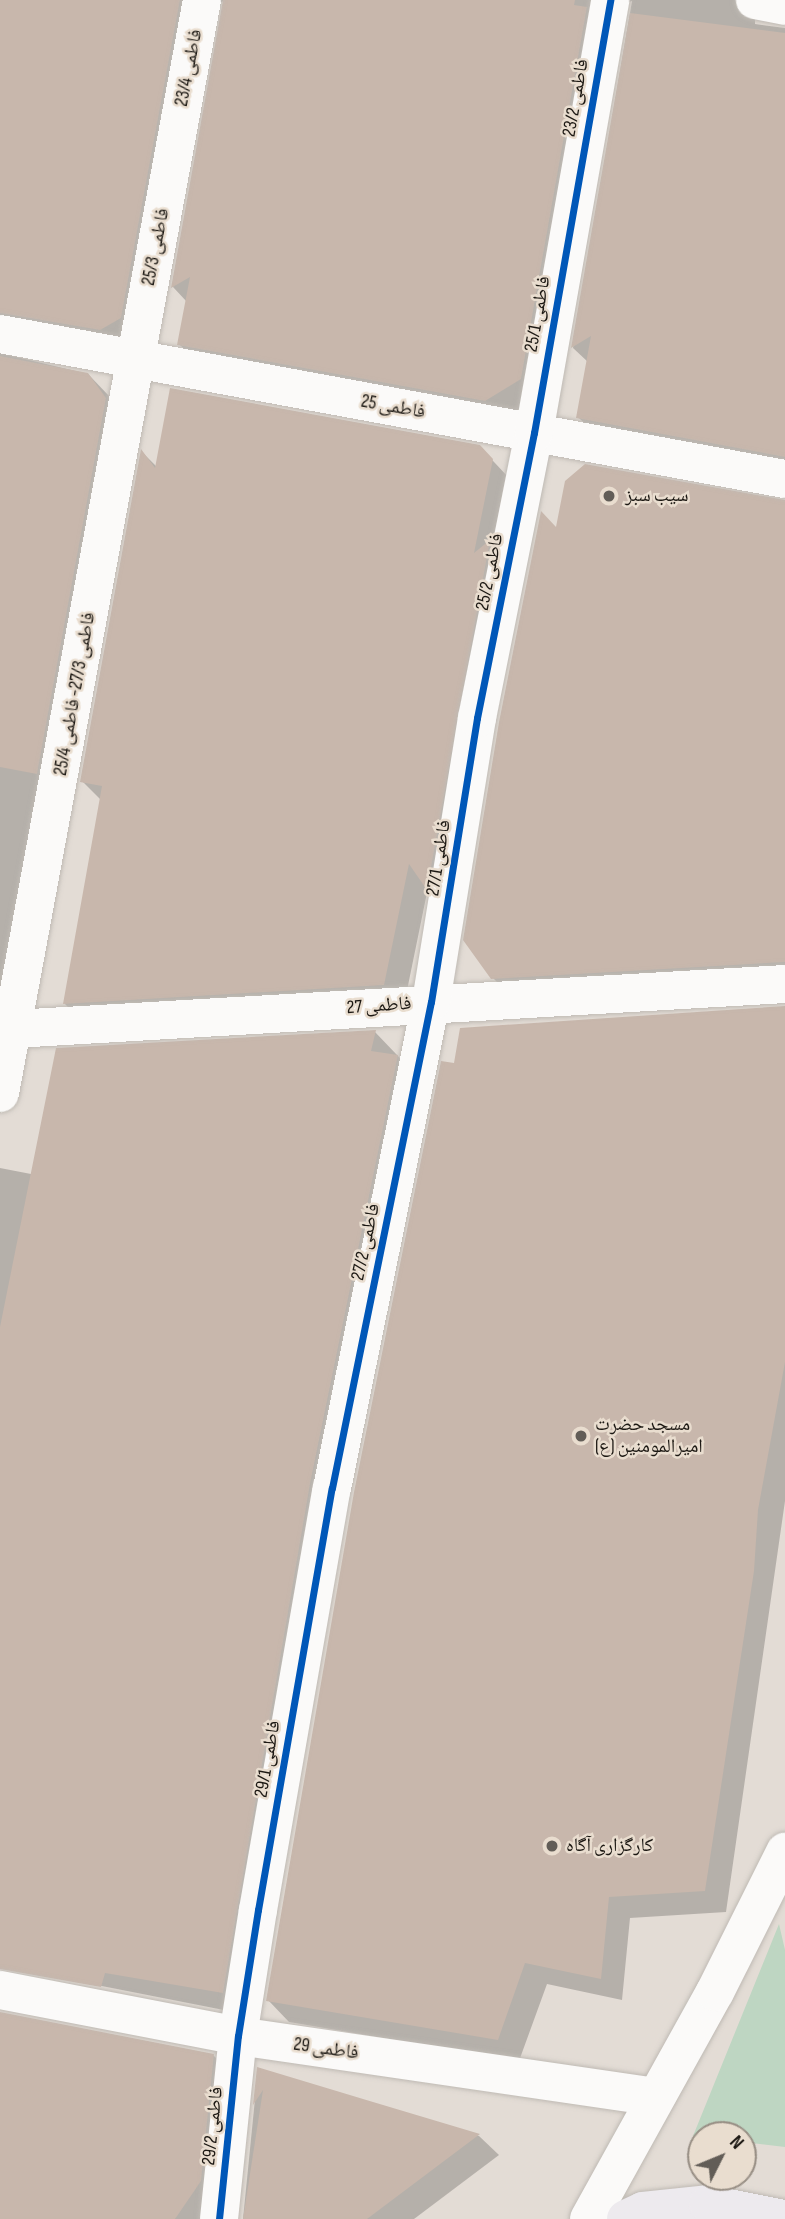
<!DOCTYPE html>
<meta charset="utf-8">
<style>
body{margin:0}
#map{position:relative;width:785px;height:2219px;overflow:hidden;background:#e3dcd5;font-family:"Sofia Sans Condensed","Noto Naskh Arabic",sans-serif}
div>[style]{position:absolute}
.green>*{inset:0;background:#bed6c2}
.shadow>*{inset:0;background:#0003}
.building>*{inset:0;background:#c8b7ac}
.roads{filter:drop-shadow(0 0 2px #bfbab4) drop-shadow(0 0 2px #bfbab4)}
.street>*{height:38px;margin:-19px;padding:0 19px;transform-origin:19px;border-radius:19px;background:#fbfaf9}
.secondary>*{height:38px;margin:-19px;padding:0 19px;transform-origin:19px;border-radius:19px;background:#fbfaf9}
.primary>*{height:38px;margin:-19px;padding:0 19px;transform-origin:19px;border-radius:19px;background:#edeaee}
.cycleway>*{height:7px;margin:-3.5px;padding:0 3.5px;transform-origin:3.5px;border-radius:3.5px;background:#0057b8}
.dots>*{width:19px;height:19px;translate:-50% -50%;box-sizing:border-box;border:4px solid #e9ddcf;border-radius:50%}
span{translate:-50% -50%;white-space:nowrap;text-align:center;line-height:1.15;-webkit-text-stroke:5px #e9ddcf;paint-order:stroke}
.street-label{font-size:19px;color:#1c1813}
.poi-label{font-size:19px;color:#1c1813}
.left{translate:0 -50%;text-align:left}
.north{position:absolute;left:687px;top:2121px;width:70px;height:70px;box-sizing:border-box;background:#e9ddcf;border:2px solid #978e84;border-radius:50%;rotate:47deg;font-size:19px;font-weight:700;line-height:28px;text-align:center;color:#1c1813}
.north::after{content:'';display:block;margin:auto;width:24px;height:32px;background:#625d57;clip-path:polygon(50% 0,100% 100%,50% 72%,0 100%)}
</style>
<div id="map">
<div class="green">
<div style="clip-path:polygon(779px 1924px,785px 1950px,785px 2147px,743px 2142px,743px 2135px,693px 2136px)"></div>
</div>
<div class="shadow">
<div style="clip-path:polygon(0 0,785px 0,755px 17px,755px 24px,785px 28px,785px 474px,600px 439px,578px 417px,588px 362px,573px 348px,632px 1px,615px 7px,542px 401px,508px 422px,201px 366px,179px 344px,187px 302px,173px 287px,224px 1px,207px 7px,142px 339px,0 351px)"></div>
<div style="clip-path:polygon(0 353px,88px 374px,110px 397px,0 1025px)"></div>
<div style="clip-path:polygon(479px 446px,512px 481px,447px 908px,428px 888px,404px 1005px,85px 1024px,65px 1004px,101px 800px,82px 781px,142px 452px,157px 467px)"></div>
<div style="clip-path:polygon(785px 501px,785px 985px,515px 1000px,493px 978px,558px 530px)"></div>
<div style="clip-path:polygon(785px 1008px,785px 1501px,726px 1912px,630px 1918px,622px 2000px,547px 1984px,519px 2061px,289px 2022px,268px 2000px,455px 1065px)"></div>
<div style="clip-path:polygon(375px 1032px,419px 1078px,244px 2014px,0 1966px,0 1168px,31px 1174px)"></div>
<div style="clip-path:polygon(0 2031px,213px 2055px,235px 2077px,221px 2219px,0 2219px)"></div>
<div style="clip-path:polygon(258px 2069px,479px 2136px,499px 2155px,414px 2219px,243px 2219px)"></div>
</div>
<div class="building">
<div style="clip-path:polygon(0 0,180px 0,121px 318px,100px 330px,0 313px)"></div>
<div style="clip-path:polygon(223px 0,575px 0,574px 5px,587px 7px,521px 379px,485px 401px,177px 345px,190px 277px,171px 288px)"></div>
<div style="clip-path:polygon(630px 13px,785px 33px,785px 457px,576px 418px,591px 336px,571px 348px)"></div>
<div style="clip-path:polygon(0 356px,88px 373px,106px 398px,37px 774px,0 767px)"></div>
<div style="clip-path:polygon(170px 388px,480px 445px,493px 459px,474px 553px,490px 540px,427px 890px,409px 864px,384px 985px,63px 1004px,102px 786px,80px 782px,141px 449px,155px 468px)"></div>
<div style="clip-path:polygon(585px 464px,785px 500px,785px 962px,491px 979px,463px 940px,499px 722px,541px 511px,556px 527px,565px 481px)"></div>
<div style="clip-path:polygon(785px 1006px,785px 1362px,758px 1510px,754px 1571px,705px 1891px,609px 1897px,601px 1979px,525px 1963px,498px 2040px,266px 2001px,354px 1492px,441px 1061px,454px 1063px,460px 1028px)"></div>
<div style="clip-path:polygon(376px 1030px,371px 1051px,398px 1055px,310px 1484px,223px 1993px,105px 1973px,101px 1987px,0 1969px,0 1327px,56px 1048px)"></div>
<div style="clip-path:polygon(0 2012px,214px 2054px,201px 2181px,175px 2219px,0 2219px)"></div>
<div style="clip-path:polygon(257px 2067px,373px 2102px,480px 2134px,367px 2219px,243px 2219px,263px 2090px,253px 2105px)"></div>
</div>
<div class="roads">
<div class="street">
<div style="left:755px;top:0;width:31px;rotate:11deg"></div>
<div style="left:0;top:334px;width:798px;rotate:10.47deg"></div>
<div style="left:14px;top:1029px;width:772px;rotate:-3.34deg"></div>
<div style="left:0;top:1093px;width:1112px;rotate:-79.53deg"></div>
<div style="left:0;top:1990px;width:242px;rotate:10.9deg"></div>
<div style="left:238px;top:2036px;width:421px;rotate:8.3deg"></div>
<div style="left:219px;top:2219px;width:184px;rotate:-84.1deg"></div>
<div style="left:238px;top:2036px;width:128px;rotate:-81deg"></div>
<div style="left:258px;top:1910px;width:428px;rotate:-80.1deg"></div>
<div style="left:332px;top:1488px;width:496px;rotate:-78.5deg"></div>
<div style="left:431px;top:1002px;width:288px;rotate:-80.8deg"></div>
<div style="left:477px;top:718px;width:291px;rotate:-78.7deg"></div>
<div style="left:534px;top:433px;width:440px;rotate:-80deg"></div>
</div>
<div class="secondary">
<div style="left:589px;top:2219px;width:260px;rotate:-61deg"></div>
<div style="left:715px;top:1992px;width:157px;rotate:-63.4deg"></div>
</div>
<div class="primary">
<div style="left:626px;top:2219px;width:19px;rotate:-25deg"></div>
<div style="left:643px;top:2211px;width:65px;rotate:-6.1deg"></div>
<div style="left:708px;top:2204px;width:77px;rotate:11.2deg"></div>
</div>
</div>
<div class="cycleway">
<div style="left:219px;top:2219px;width:184px;rotate:-84.1deg"></div>
<div style="left:238px;top:2036px;width:128px;rotate:-81deg"></div>
<div style="left:258px;top:1910px;width:428px;rotate:-80.1deg"></div>
<div style="left:332px;top:1488px;width:496px;rotate:-78.5deg"></div>
<div style="left:431px;top:1002px;width:288px;rotate:-80.8deg"></div>
<div style="left:477px;top:718px;width:291px;rotate:-78.7deg"></div>
<div style="left:534px;top:433px;width:440px;rotate:-80deg"></div>
</div>
<div class="dots">
<div style="left:609px;top:496px;background:#625d57"></div>
<div style="left:581px;top:1436px;background:#625d57"></div>
<div style="left:552px;top:1846px;background:#625d57"></div>
</div>
<div class="street-label">
<span style="left:189px;top:68px;rotate:-79deg">فاطمی 23/4</span>
<span style="left:576px;top:98px;rotate:-80deg">فاطمی 23/2</span>
<span style="left:156px;top:247px;rotate:-79deg">فاطمی 25/3</span>
<span style="left:538px;top:314px;rotate:-80deg">فاطمی 25/1</span>
<span style="left:393px;top:407px;rotate:10deg">فاطمی 25</span>
<span style="left:490px;top:572px;rotate:-79deg">فاطمی 25/2</span>
<span style="left:75px;top:694px;rotate:-80deg">فاطمی 27/3- فاطمی 25/4</span>
<span style="left:439px;top:858px;rotate:-81deg">فاطمی 27/1</span>
<span style="left:379px;top:1006px;rotate:-4deg">فاطمی 27</span>
<span style="left:366px;top:1242px;rotate:-78deg">فاطمی 27/2</span>
<span style="left:268px;top:1759px;rotate:-80deg">فاطمی 29/1</span>
<span style="left:326px;top:2049px;rotate:8deg">فاطمی 29</span>
<span style="left:213px;top:2126px;rotate:-84deg">فاطمی 29/2</span>
</div>
<div class="poi-label">
<span class="left" style="left:625px;top:496px">سیب سبز</span>
<span class="left" style="left:595px;top:1436px">مسجد حضرت<br>امیرالمومنین (ع)</span>
<span class="left" style="left:566px;top:1846px">کارگزاری آگاه</span>
</div>
<div class="north">N</div>
</div>
